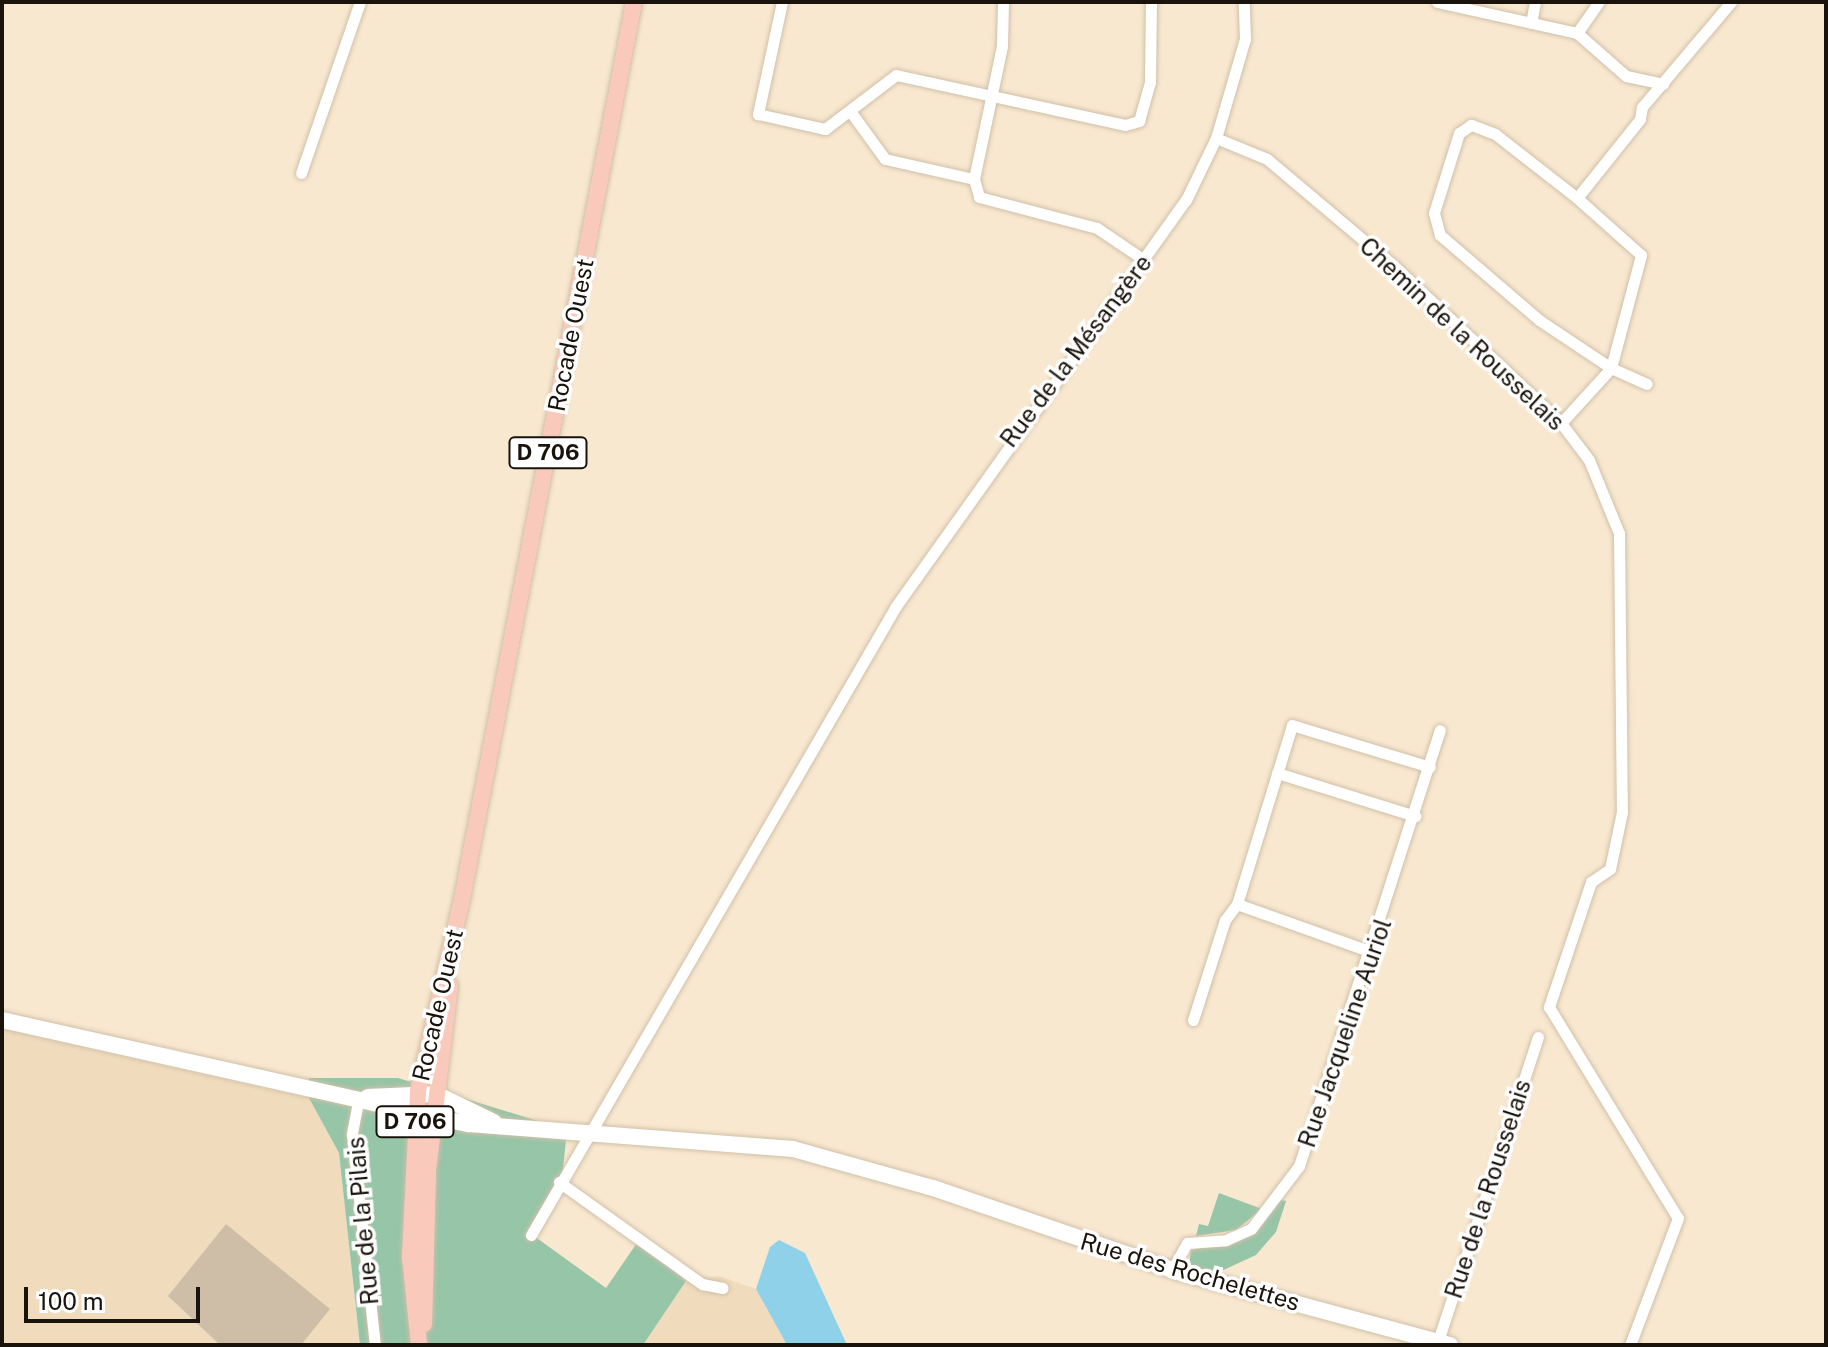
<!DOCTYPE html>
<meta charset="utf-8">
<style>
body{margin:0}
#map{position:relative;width:1828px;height:1347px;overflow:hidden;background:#f9e8d0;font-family:"Public Sans",sans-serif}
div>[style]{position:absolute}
.built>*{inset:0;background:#f0dbbd}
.green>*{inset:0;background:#96c5a7}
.water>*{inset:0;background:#8ed1e8}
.building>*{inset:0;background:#cfbea7}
.roads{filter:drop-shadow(0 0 2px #d0c0a9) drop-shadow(0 0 2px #d0c0a9)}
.street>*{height:11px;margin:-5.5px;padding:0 5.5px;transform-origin:5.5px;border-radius:5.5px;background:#fff}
.secondary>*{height:16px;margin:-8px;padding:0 8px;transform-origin:8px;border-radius:8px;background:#fff}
.primary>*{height:16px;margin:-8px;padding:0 8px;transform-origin:8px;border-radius:8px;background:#f9cabc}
span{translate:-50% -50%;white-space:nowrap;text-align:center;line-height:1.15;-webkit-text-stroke:7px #fff;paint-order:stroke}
.shield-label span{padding:2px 6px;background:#fff;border:2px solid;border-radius:6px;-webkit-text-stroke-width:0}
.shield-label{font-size:22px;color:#19130b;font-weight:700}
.street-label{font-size:24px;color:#19130b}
.frame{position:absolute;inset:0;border:4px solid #19130b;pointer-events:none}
.scale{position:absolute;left:24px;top:1287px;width:176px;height:36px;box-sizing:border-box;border:4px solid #19130b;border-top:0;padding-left:10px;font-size:24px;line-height:28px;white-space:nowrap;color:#19130b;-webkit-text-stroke:6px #fff;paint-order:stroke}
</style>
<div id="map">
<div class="built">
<div style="clip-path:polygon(2px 1029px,309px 1098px,339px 1153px,360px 1345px,2px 1345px)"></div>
<div style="clip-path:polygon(719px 1276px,756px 1289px,787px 1345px,643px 1345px,686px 1281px)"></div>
</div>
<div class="green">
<div style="clip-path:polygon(309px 1078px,398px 1078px,567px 1130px,561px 1188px,534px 1236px,606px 1288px,639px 1240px,686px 1281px,643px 1345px,360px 1345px,339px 1153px,309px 1098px)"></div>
<div style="clip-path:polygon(1219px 1193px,1262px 1209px,1236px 1230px,1196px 1236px,1199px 1224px,1208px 1226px)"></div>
<div style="clip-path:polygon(1281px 1200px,1286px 1201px,1276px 1232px,1256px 1255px,1217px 1273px,1189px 1266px,1191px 1250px,1239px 1240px)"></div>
</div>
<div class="water">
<div style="clip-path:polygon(779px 1240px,805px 1253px,847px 1345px,787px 1345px,756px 1289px,770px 1247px)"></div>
</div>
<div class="building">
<div style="clip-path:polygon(226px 1224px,330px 1309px,301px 1345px,220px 1345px,168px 1296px)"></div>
</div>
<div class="roads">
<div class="street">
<div style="left:782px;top:2px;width:115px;rotate:102.1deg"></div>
<div style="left:758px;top:114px;width:69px;rotate:12.6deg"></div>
<div style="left:825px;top:129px;width:89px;rotate:-37.3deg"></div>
<div style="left:896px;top:75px;width:234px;rotate:12.3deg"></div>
<div style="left:1125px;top:125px;width:15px;rotate:-16deg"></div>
<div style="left:1139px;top:121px;width:41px;rotate:-74.2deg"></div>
<div style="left:1150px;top:82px;width:80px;rotate:-89.3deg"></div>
<div style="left:1003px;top:2px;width:44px;rotate:91.3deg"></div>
<div style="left:1002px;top:46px;width:136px;rotate:101.9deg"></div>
<div style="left:974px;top:179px;width:19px;rotate:74deg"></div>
<div style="left:979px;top:197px;width:122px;rotate:14.7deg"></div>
<div style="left:1097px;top:228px;width:57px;rotate:34.2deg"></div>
<div style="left:1437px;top:2px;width:143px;rotate:12.5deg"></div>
<div style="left:1577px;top:33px;width:65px;rotate:41.3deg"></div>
<div style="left:1626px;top:76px;width:38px;rotate:12deg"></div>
<div style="left:1531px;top:23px;width:21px;rotate:-79deg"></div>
<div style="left:1577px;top:33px;width:38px;rotate:-55deg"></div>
<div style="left:850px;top:111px;width:59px;rotate:53.9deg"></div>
<div style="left:885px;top:159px;width:91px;rotate:12.7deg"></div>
<div style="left:1216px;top:138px;width:55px;rotate:22.4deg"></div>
<div style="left:1267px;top:159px;width:165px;rotate:40.1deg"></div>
<div style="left:1393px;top:265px;width:231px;rotate:43.2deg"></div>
<div style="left:1561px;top:423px;width:46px;rotate:52.9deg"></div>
<div style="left:1589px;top:460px;width:79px;rotate:67.7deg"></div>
<div style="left:1619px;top:533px;width:279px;rotate:89.4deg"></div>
<div style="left:1622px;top:812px;width:58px;rotate:101.9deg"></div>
<div style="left:1610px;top:869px;width:23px;rotate:146deg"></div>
<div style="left:1591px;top:882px;width:132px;rotate:108.6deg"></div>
<div style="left:1549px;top:1007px;width:247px;rotate:58.6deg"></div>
<div style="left:1678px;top:1218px;width:136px;rotate:110.7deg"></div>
<div style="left:301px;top:173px;width:181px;rotate:-71deg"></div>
<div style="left:1577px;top:198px;width:104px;rotate:-142deg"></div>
<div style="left:1495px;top:134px;width:26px;rotate:-159deg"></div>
<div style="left:1471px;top:125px;width:14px;rotate:146deg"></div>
<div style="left:1459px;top:133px;width:84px;rotate:107.4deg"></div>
<div style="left:1434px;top:213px;width:23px;rotate:75deg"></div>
<div style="left:1440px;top:235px;width:130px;rotate:40.6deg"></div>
<div style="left:1539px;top:320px;width:87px;rotate:33.7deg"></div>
<div style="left:1611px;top:368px;width:39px;rotate:24deg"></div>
<div style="left:1561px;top:423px;width:74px;rotate:-47.7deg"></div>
<div style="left:1611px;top:368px;width:117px;rotate:-75.1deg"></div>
<div style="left:1641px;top:255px;width:86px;rotate:-138.3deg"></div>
<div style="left:1577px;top:198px;width:101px;rotate:-51.4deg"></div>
<div style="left:1640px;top:119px;width:12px;rotate:-81deg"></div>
<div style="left:1642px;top:107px;width:138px;rotate:-49.7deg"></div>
<div style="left:1277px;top:773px;width:145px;rotate:17.3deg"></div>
<div style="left:1237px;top:904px;width:187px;rotate:-72.9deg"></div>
<div style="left:1292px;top:725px;width:144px;rotate:16.9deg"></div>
<div style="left:1193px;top:1020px;width:105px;rotate:-72.3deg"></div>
<div style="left:1225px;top:920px;width:20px;rotate:-53deg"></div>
<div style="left:1237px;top:904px;width:143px;rotate:19.6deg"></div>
<div style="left:359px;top:1097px;width:38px;rotate:101deg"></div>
<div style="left:352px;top:1134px;width:212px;rotate:83.8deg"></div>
<div style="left:559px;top:1182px;width:176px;rotate:35.5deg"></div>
<div style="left:702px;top:1284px;width:21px;rotate:11deg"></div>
<div style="left:531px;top:1235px;width:727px;rotate:-59.87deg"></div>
<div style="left:896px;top:606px;width:499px;rotate:-54.5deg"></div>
<div style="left:1186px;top:200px;width:69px;rotate:-64.2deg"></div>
<div style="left:1216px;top:138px;width:103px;rotate:-73.7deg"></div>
<div style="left:1245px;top:39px;width:37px;rotate:-92deg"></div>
<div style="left:1172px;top:1270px;width:31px;rotate:-61deg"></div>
<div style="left:1187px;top:1243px;width:39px;rotate:-4deg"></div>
<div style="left:1226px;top:1240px;width:27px;rotate:-24deg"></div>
<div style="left:1251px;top:1229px;width:79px;rotate:-52.7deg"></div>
<div style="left:1299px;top:1166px;width:458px;rotate:-72.1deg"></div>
<div style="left:1438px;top:1341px;width:320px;rotate:-71.8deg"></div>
</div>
<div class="secondary">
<div style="left:2px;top:1020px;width:478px;rotate:12.6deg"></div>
<div style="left:469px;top:1124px;width:325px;rotate:4.4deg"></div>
<div style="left:793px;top:1149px;width:145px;rotate:15.6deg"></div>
<div style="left:933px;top:1188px;width:253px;rotate:18.9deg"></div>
<div style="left:1172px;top:1270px;width:288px;rotate:15.1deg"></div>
<div style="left:368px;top:1097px;width:68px;rotate:-2.5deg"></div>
<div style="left:436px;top:1094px;width:64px;rotate:25.8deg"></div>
</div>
<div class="primary">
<div style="left:424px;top:1324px;width:154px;rotate:-88.5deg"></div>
<div style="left:428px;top:1170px;width:186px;rotate:-83.2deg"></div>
<div style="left:419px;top:1345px;width:88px;rotate:-95.8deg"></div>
<div style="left:410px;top:1257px;width:166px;rotate:-87.2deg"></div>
<div style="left:418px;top:1091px;width:192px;rotate:-77.1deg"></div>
<div style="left:461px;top:904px;width:918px;rotate:-79.14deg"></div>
</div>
</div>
<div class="shield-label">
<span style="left:548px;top:453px">D 706</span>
<span style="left:415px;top:1122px">D 706</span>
</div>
<div class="street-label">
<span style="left:1462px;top:334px;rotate:43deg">Chemin de la Rousselais</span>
<span style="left:571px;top:335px;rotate:-79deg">Rocade Ouest</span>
<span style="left:1076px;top:351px;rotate:-53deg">Rue de la Mésangère</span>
<span style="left:438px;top:1005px;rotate:-77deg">Rocade Ouest</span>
<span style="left:1345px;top:1033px;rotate:-71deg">Rue Jacqueline Auriol</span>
<span style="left:1488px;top:1189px;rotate:-72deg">Rue de la Rousselais</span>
<span style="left:363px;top:1221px;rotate:-95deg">Rue de la Pilais</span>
<span style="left:1190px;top:1272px;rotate:16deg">Rue des Rochelettes</span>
</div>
<div class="frame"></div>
<div class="scale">100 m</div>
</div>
